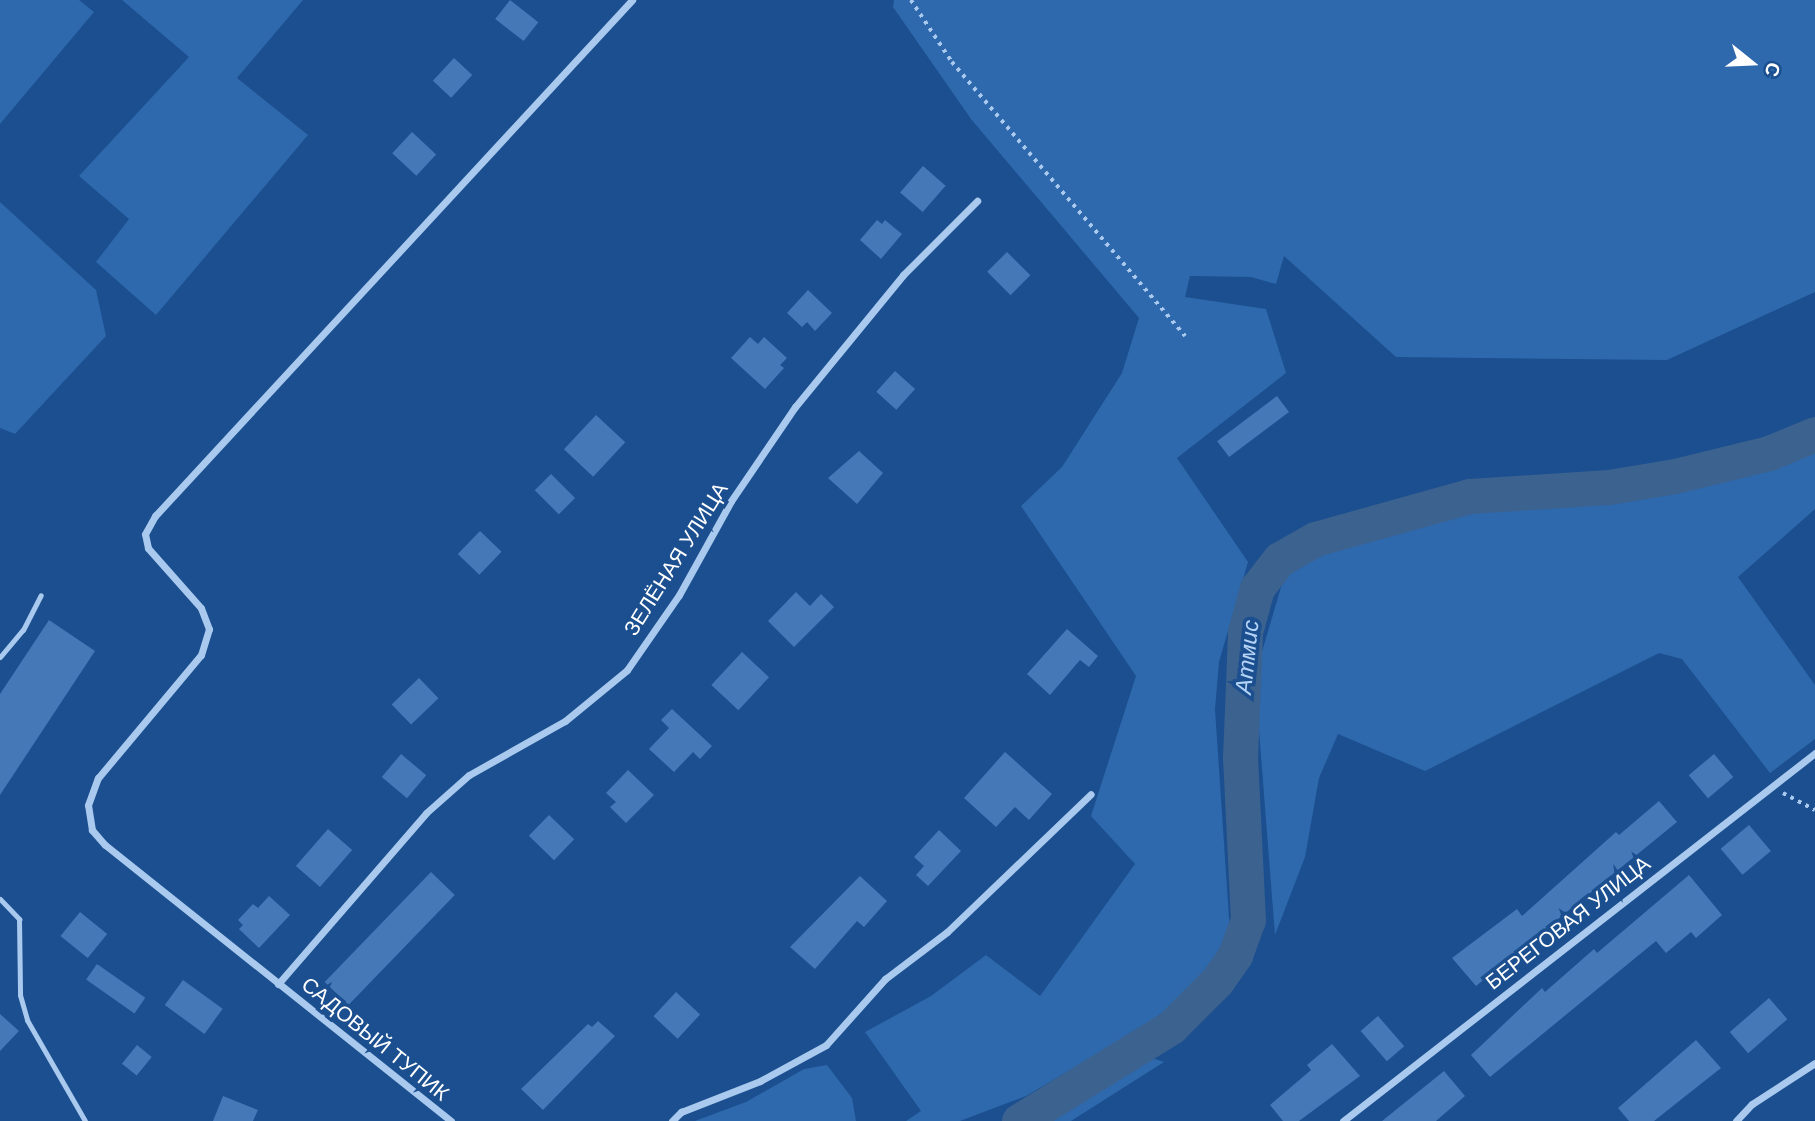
<!DOCTYPE html>
<meta charset="utf-8">
<style>
body{margin:0}
#map{position:relative;width:1815px;height:1121px;overflow:hidden;background:#1b4f8f;font-family:Helvetica,sans-serif}
div>[style]{position:absolute}
.green>*{inset:0;background:#2e69ad}
.river>*{height:35px;margin:-17.5px;padding:0 17.5px;transform-origin:17.5px;border-radius:17.5px;background:#3c6290}
.building>*{inset:0;background:#4478b7;transform-origin:0 0}
.path>*{height:3.5px;margin-top:-1.75px;transform-origin:0;background:repeating-linear-gradient(90deg,#a9c9ee 0 3.5px,transparent 0 8.5px)}
.service>*{height:5px;margin:-2.5px;padding:0 2.5px;transform-origin:2.5px;border-radius:2.5px;background:#a9c9ee}
.minor>*{height:7px;margin:-3.5px;padding:0 3.5px;transform-origin:3.5px;border-radius:3.5px;background:#a9c9ee}
span{translate:-50% -50%;white-space:nowrap;text-align:center;line-height:1.15;-webkit-text-stroke:7px #1b4f8f;paint-order:stroke}
.street-label{font-size:21px;color:#fff}
.water-label{font-size:23px;color:#b5d3f5;font-style:italic}
.north{position:absolute;left:1717px;top:28px;width:70px;height:70px;-webkit-text-stroke:5px #1b4f8f;paint-order:stroke;rotate:108deg;font-size:19px;font-weight:700;line-height:28px;text-align:center;color:#fff}
.north::after{content:'';display:block;margin:auto;width:24px;height:32px;background:#fff;clip-path:polygon(50% 0,100% 100%,50% 72%,0 100%)}
</style>
<div id="map">
<div class="green">
<div style="clip-path:polygon(0 0,79px 0,94px 12px,0 124px)"></div>
<div style="clip-path:polygon(122px 0,303px 0,237px 78px,308px 135px,156px 315px,96px 262px,129px 219px,79px 176px,189px 57px)"></div>
<div style="clip-path:polygon(894px 0,1815px 0,1815px 292px,1667px 360px,1396px 357px,1284px 256px,1276px 284px,1251px 277px,1190px 276px,1185px 297px,1266px 309px,1286px 373px,1177px 458px,1248px 562px,1219px 662px,1215px 709px,1230px 933px,1208px 972px,1150px 1023px,1026px 1096px,960px 1121px,906px 1121px,921px 1111px,865px 1032px,931px 996px,986px 955px,1040px 996px,1135px 864px,1091px 816px,1136px 676px,1021px 506px,1062px 467px,1122px 373px,1139px 318px,971px 119px,893px 7px)"></div>
<div style="clip-path:polygon(0 202px,96px 290px,106px 336px,15px 434px,0 428px)"></div>
<div style="clip-path:polygon(1815px 436px,1815px 509px,1738px 577px,1815px 685px,1815px 739px,1770px 773px,1682px 659px,1659px 653px,1425px 771px,1338px 734px,1319px 778px,1305px 857px,1275px 935px,1257px 705px,1261px 655px,1282px 584px,1302px 556px,1315px 548px,1368px 536px,1403px 520px,1627px 494px,1728px 468px)"></div>
<div style="clip-path:polygon(1146px 1056px,1164px 1062px,1071px 1121px,1043px 1121px)"></div>
<div style="clip-path:polygon(827px 1065px,852px 1098px,856px 1121px,695px 1121px,746px 1102px,804px 1069px)"></div>
</div>
<div class="river">
<div style="left:1019px;top:1121px;width:179px;rotate:-31.7deg"></div>
<div style="left:1171px;top:1027px;width:65px;rotate:-45deg"></div>
<div style="left:1217px;top:981px;width:32px;rotate:-55deg"></div>
<div style="left:1235px;top:955px;width:37px;rotate:-70deg"></div>
<div style="left:1248px;top:920px;width:162px;rotate:-92.8deg"></div>
<div style="left:1240px;top:758px;width:126px;rotate:-87.7deg"></div>
<div style="left:1245px;top:632px;width:46px;rotate:-74.7deg"></div>
<div style="left:1257px;top:588px;width:37px;rotate:-52deg"></div>
<div style="left:1280px;top:559px;width:40px;rotate:-29.7deg"></div>
<div style="left:1315px;top:539px;width:161px;rotate:-15.5deg"></div>
<div style="left:1470px;top:496px;width:139px;rotate:-3.7deg"></div>
<div style="left:1609px;top:487px;width:67px;rotate:-9.5deg"></div>
<div style="left:1675px;top:476px;width:97px;rotate:-13.7deg"></div>
<div style="left:1769px;top:453px;width:50px;rotate:-22.4deg"></div>
</div>
<div class="building">
<div style="left:510px;top:0;width:36px;height:24px;rotate:38deg"></div>
<div style="left:454px;top:58px;width:25px;height:31px;rotate:43deg"></div>
<div style="left:412px;top:132px;width:33px;height:29px;rotate:43deg"></div>
<div style="left:923px;top:166px;width:30px;height:35px;rotate:41deg"></div>
<div style="clip-path:polygon(877px 220px,882px 224px,885px 220px,902px 234px,881px 259px,860px 240px)"></div>
<div style="left:1007px;top:252px;width:33px;height:28px;rotate:45deg"></div>
<div style="clip-path:polygon(808px 290px,832px 313px,815px 331px,807px 322px,802px 327px,787px 313px)"></div>
<div style="clip-path:polygon(750px 337px,758px 344px,764px 337px,787px 358px,780px 365px,784px 368px,765px 389px,731px 358px)"></div>
<div style="left:895px;top:371px;width:27px;height:28px;rotate:42deg"></div>
<div style="left:1277px;top:396px;width:20px;height:75px;rotate:53deg"></div>
<div style="left:596px;top:415px;width:40px;height:47px;rotate:43deg"></div>
<div style="clip-path:polygon(859px 451px,883px 473px,857px 504px,828px 478px)"></div>
<div style="left:551px;top:474px;width:34px;height:23px;rotate:45deg"></div>
<div style="left:480px;top:531px;width:30px;height:32px;rotate:44deg"></div>
<div style="clip-path:polygon(796px 592px,810px 606px,821px 594px,834px 607px,794px 647px,768px 621px)"></div>
<div style="clip-path:polygon(49px 620px,95px 651px,0 795px,0 694px)"></div>
<div style="clip-path:polygon(1067px 629px,1098px 656px,1089px 667px,1080px 660px,1050px 695px,1027px 674px)"></div>
<div style="left:742px;top:652px;width:37px;height:45px;rotate:43deg"></div>
<div style="left:419px;top:678px;width:28px;height:38px;rotate:46deg"></div>
<div style="clip-path:polygon(672px 709px,712px 746px,700px 759px,693px 752px,674px 772px,649px 749px,669px 728px,661px 720px)"></div>
<div style="clip-path:polygon(1005px 752px,1052px 794px,1029px 820px,1015px 807px,996px 827px,964px 798px)"></div>
<div style="left:401px;top:754px;width:33px;height:30px;rotate:40deg"></div>
<div style="left:1714px;top:754px;width:30px;height:33px;rotate:50deg"></div>
<div style="clip-path:polygon(628px 770px,654px 795px,626px 823px,610px 807px,616px 802px,606px 793px)"></div>
<div style="clip-path:polygon(1659px 801px,1677px 822px,1476px 986px,1452px 958px,1517px 909px,1522px 916px,1616px 832px,1619px 835px)"></div>
<div style="left:549px;top:815px;width:35px;height:29px;rotate:44deg"></div>
<div style="left:1749px;top:825px;width:34px;height:37px;rotate:50deg"></div>
<div style="left:328px;top:829px;width:32px;height:49px;rotate:41deg"></div>
<div style="clip-path:polygon(939px 830px,961px 851px,928px 886px,916px 875px,924px 866px,914px 857px)"></div>
<div style="left:431px;top:872px;width:33px;height:153px;rotate:44deg"></div>
<div style="clip-path:polygon(1689px 875px,1722px 915px,1696px 938px,1691px 932px,1666px 953px,1656px 941px,1490px 1077px,1471px 1055px,1542px 988px,1545px 992px,1594px 949px,1597px 953px)"></div>
<div style="clip-path:polygon(860px 876px,887px 901px,864px 927px,857px 921px,815px 969px,790px 947px)"></div>
<div style="clip-path:polygon(269px 896px,290px 915px,259px 948px,239px 929px,243px 925px,238px 920px,253px 904px,258px 908px)"></div>
<div style="left:80px;top:912px;width:35px;height:31px;rotate:39deg"></div>
<div style="left:97px;top:964px;width:59px;height:19px;rotate:35deg"></div>
<div style="left:183px;top:980px;width:49px;height:31px;rotate:36deg"></div>
<div style="left:676px;top:992px;width:33px;height:33px;rotate:43deg"></div>
<div style="left:1769px;top:998px;width:28px;height:52px;rotate:49deg"></div>
<div style="clip-path:polygon(0 1014px,19px 1031px,0 1051px)"></div>
<div style="left:1378px;top:1016px;width:40px;height:23px;rotate:49deg"></div>
<div style="clip-path:polygon(598px 1021px,615px 1036px,543px 1110px,521px 1089px,588px 1024px,592px 1027px)"></div>
<div style="clip-path:polygon(1696px 1040px,1721px 1068px,1654px 1121px,1629px 1121px,1618px 1108px)"></div>
<div style="clip-path:polygon(1332px 1044px,1360px 1076px,1299px 1121px,1283px 1121px,1270px 1105px,1311px 1070px,1307px 1065px)"></div>
<div style="left:137px;top:1045px;width:19px;height:24px;rotate:39deg"></div>
<div style="clip-path:polygon(1444px 1071px,1465px 1096px,1436px 1121px,1382px 1121px)"></div>
<div style="clip-path:polygon(223px 1096px,258px 1110px,253px 1121px,213px 1121px)"></div>
</div>
<div class="path">
<div style="left:911px;top:0;width:74px;rotate:56.5deg"></div>
<div style="left:952px;top:62px;width:360px;rotate:49.6deg"></div>
<div style="left:1783px;top:793px;width:36px;rotate:28deg"></div>
</div>
<div class="service">
<div style="left:0;top:657px;width:35px;rotate:-50deg"></div>
<div style="left:23px;top:630px;width:39px;rotate:-63deg"></div>
<div style="left:0;top:899px;width:28px;rotate:46deg"></div>
<div style="left:19px;top:919px;width:76px;rotate:89.2deg"></div>
<div style="left:20px;top:995px;width:26px;rotate:74deg"></div>
<div style="left:27px;top:1020px;width:116px;rotate:60.1deg"></div>
</div>
<div class="minor">
<div style="left:278px;top:984px;width:226px;rotate:-49.1deg"></div>
<div style="left:426px;top:813px;width:57px;rotate:-41.5deg"></div>
<div style="left:469px;top:775px;width:110px;rotate:-29.4deg"></div>
<div style="left:565px;top:721px;width:80px;rotate:-39.4deg"></div>
<div style="left:627px;top:670px;width:91px;rotate:-55.3deg"></div>
<div style="left:679px;top:595px;width:107px;rotate:-61deg"></div>
<div style="left:731px;top:501px;width:114px;rotate:-55.8deg"></div>
<div style="left:795px;top:407px;width:171px;rotate:-50.7deg"></div>
<div style="left:903px;top:275px;width:105px;rotate:-45deg"></div>
<div style="left:451px;top:1121px;width:443px;rotate:-141.4deg"></div>
<div style="left:105px;top:845px;width:20px;rotate:-131deg"></div>
<div style="left:92px;top:830px;width:25px;rotate:-99deg"></div>
<div style="left:88px;top:805px;width:29px;rotate:-70deg"></div>
<div style="left:98px;top:778px;width:160px;rotate:-50.1deg"></div>
<div style="left:201px;top:655px;width:27px;rotate:-73deg"></div>
<div style="left:209px;top:629px;width:22px;rotate:-111deg"></div>
<div style="left:201px;top:608px;width:80px;rotate:-131.5deg"></div>
<div style="left:148px;top:548px;width:14px;rotate:-102deg"></div>
<div style="left:145px;top:534px;width:21px;rotate:-61deg"></div>
<div style="left:155px;top:516px;width:703px;rotate:-47.25deg"></div>
<div style="left:672px;top:1121px;width:13px;rotate:-45deg"></div>
<div style="left:681px;top:1112px;width:85px;rotate:-21.4deg"></div>
<div style="left:760px;top:1081px;width:75px;rotate:-28.6deg"></div>
<div style="left:826px;top:1045px;width:89px;rotate:-48.2deg"></div>
<div style="left:885px;top:979px;width:78px;rotate:-37.2deg"></div>
<div style="left:947px;top:932px;width:199px;rotate:-43.8deg"></div>
<div style="left:1343px;top:1121px;width:599px;rotate:-37.94deg"></div>
<div style="left:1736px;top:1121px;width:23px;rotate:-47deg"></div>
<div style="left:1752px;top:1104px;width:75px;rotate:-33.1deg"></div>
</div>
<div class="street-label">
<span style="left:676px;top:559px;rotate:-58deg">ЗЕЛЁНАЯ УЛИЦА</span>
<span style="left:1568px;top:923px;rotate:-38deg">БЕРЕГОВАЯ УЛИЦА</span>
<span style="left:375px;top:1039px;rotate:39deg">САДОВЫЙ ТУПИК</span>
</div>
<div class="water-label">
<span style="left:1247px;top:657px;rotate:-84deg">Атмис</span>
</div>
<div class="north">С</div>
</div>
